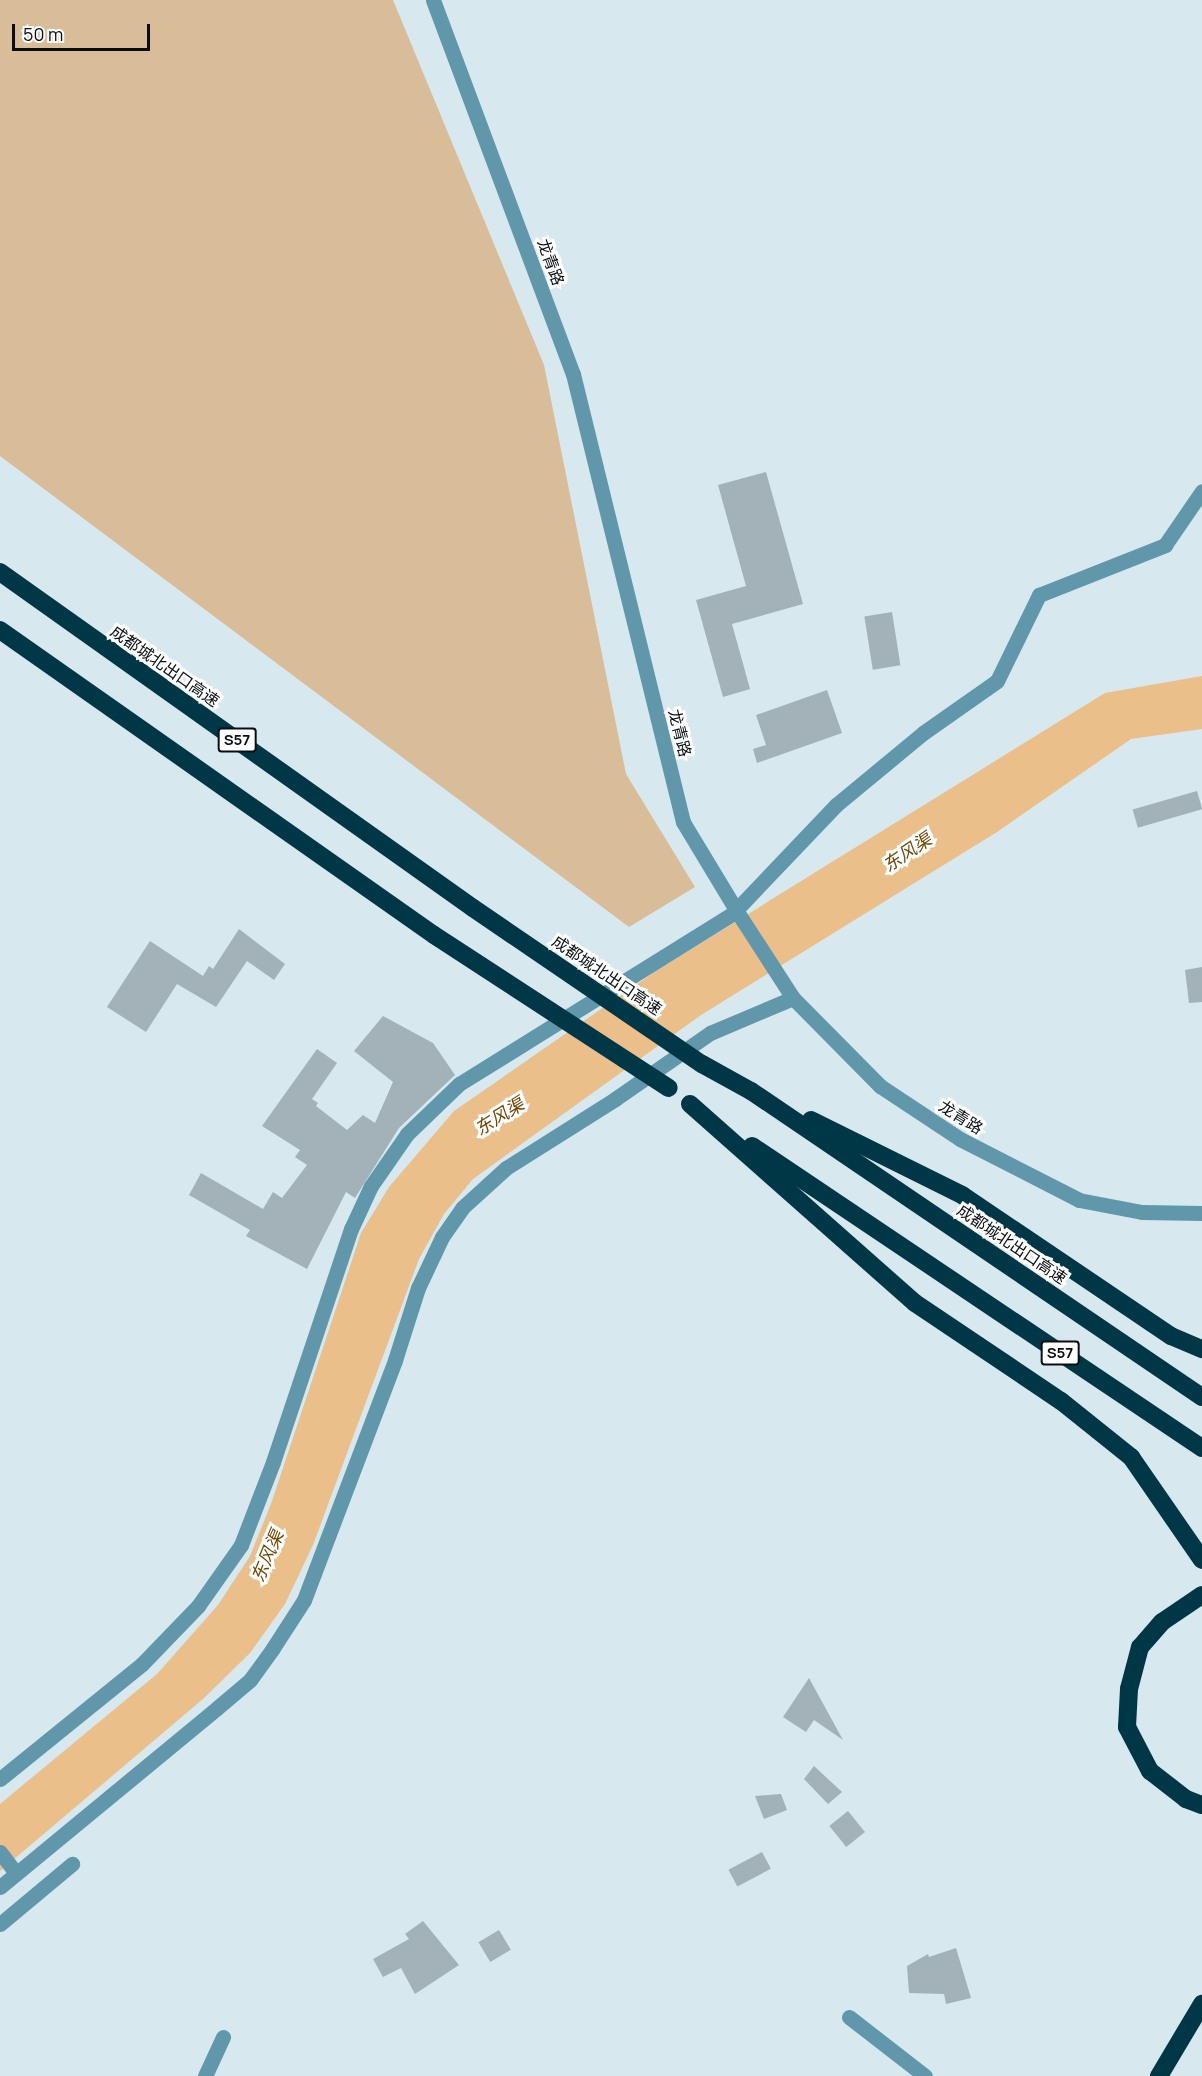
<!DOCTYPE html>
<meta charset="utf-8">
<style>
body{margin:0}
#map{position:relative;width:1202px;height:2076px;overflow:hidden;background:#d7e8ef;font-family:Manrope,"Noto Sans SC",sans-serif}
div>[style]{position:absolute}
.green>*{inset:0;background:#d9bc98}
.water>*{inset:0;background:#eabf89}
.building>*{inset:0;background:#a2b2b8;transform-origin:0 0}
.minor>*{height:15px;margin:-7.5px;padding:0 7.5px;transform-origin:7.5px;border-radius:7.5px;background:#6097ab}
.tertiary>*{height:15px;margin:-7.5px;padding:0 7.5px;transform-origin:7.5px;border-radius:7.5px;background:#6097ab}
.motorway>*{height:18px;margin:-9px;padding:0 9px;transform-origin:9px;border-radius:9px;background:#003746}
.motorway-bridge>*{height:18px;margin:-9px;padding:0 9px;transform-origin:9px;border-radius:9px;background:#003746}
span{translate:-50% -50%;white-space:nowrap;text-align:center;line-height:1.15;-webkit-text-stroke:6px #fff;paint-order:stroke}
.shield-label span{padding:2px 4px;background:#fff;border:2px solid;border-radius:4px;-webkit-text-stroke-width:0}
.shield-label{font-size:15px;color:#080e10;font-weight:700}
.street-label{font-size:16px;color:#080e10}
.water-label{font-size:18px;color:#6d4600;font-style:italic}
.scale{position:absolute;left:12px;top:24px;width:138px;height:27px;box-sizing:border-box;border:3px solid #080e10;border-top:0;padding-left:8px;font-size:18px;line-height:21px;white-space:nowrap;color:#080e10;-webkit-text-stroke:4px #fff;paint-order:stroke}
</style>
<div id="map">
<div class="green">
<div style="clip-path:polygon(0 0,393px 0,544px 365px,626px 774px,695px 887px,629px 927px,0 456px)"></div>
</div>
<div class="water">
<div style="clip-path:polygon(1202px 676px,1202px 729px,1131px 739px,997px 832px,701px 1015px,473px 1179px,444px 1214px,419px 1259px,313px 1545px,285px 1604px,250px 1653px,203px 1699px,0 1871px,0 1804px,157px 1674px,218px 1605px,250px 1556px,272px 1501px,361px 1233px,389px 1187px,454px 1111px,656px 971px,1105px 693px)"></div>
</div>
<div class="building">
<div style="clip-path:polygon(766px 472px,803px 604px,732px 624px,750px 689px,723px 697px,696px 600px,746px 586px,718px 485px)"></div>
<div style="left:892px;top:612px;width:54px;height:28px;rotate:81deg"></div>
<div style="clip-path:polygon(827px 690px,842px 733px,757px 763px,753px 749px,766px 745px,756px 715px)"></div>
<div style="left:1197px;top:791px;width:19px;height:67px;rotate:74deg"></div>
<div style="clip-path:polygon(239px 929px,285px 964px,274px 980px,247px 961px,216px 1007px,177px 984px,146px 1032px,107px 1007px,150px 941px,203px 976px,209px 966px,213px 969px)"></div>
<div style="clip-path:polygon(1202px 967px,1202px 1002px,1189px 1003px,1185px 970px)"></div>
<div style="clip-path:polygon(383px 1016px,433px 1043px,455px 1075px,399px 1128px,355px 1198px,346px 1192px,307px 1269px,246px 1236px,250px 1230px,189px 1195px,201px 1173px,263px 1209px,273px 1192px,282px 1198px,307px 1165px,295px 1157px,300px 1150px,262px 1126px,317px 1049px,337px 1063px,312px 1099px,318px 1103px,316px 1106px,347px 1130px,363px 1115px,375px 1123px,393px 1082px,354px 1051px)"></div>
<div style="clip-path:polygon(809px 1678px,843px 1740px,814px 1720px,806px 1732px,783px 1717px)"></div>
<div style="clip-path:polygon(814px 1766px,842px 1792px,828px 1804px,804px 1779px)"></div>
<div style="clip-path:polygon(781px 1794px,787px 1810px,764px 1819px,755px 1796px)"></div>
<div style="left:848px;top:1811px;width:27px;height:24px;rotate:51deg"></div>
<div style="left:762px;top:1852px;width:19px;height:38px;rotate:62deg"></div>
<div style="clip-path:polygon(423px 1921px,459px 1965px,415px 1994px,401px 1968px,383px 1977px,373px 1959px,409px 1939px,405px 1934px)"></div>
<div style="left:499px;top:1930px;width:23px;height:24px;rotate:59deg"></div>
<div style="clip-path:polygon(956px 1948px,971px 1998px,946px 2004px,944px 1994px,909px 1993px,907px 1966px,928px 1954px,929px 1957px)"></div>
</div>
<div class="minor">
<div style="left:736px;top:910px;width:145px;rotate:-46.4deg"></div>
<div style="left:836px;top:805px;width:113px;rotate:-39.6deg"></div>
<div style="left:923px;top:733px;width:90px;rotate:-35.1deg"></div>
<div style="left:997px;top:681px;width:96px;rotate:-64deg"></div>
<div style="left:1039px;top:595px;width:136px;rotate:-21.6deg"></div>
<div style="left:1165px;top:545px;width:65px;rotate:-55.6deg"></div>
<div style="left:0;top:1779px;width:183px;rotate:-39deg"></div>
<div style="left:142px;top:1664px;width:81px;rotate:-46deg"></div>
<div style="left:198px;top:1606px;width:75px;rotate:-54.8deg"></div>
<div style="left:241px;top:1545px;width:89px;rotate:-68.9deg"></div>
<div style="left:273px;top:1462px;width:246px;rotate:-71.5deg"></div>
<div style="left:351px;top:1229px;width:47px;rotate:-65.1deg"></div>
<div style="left:371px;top:1186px;width:63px;rotate:-55.3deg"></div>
<div style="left:407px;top:1134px;width:72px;rotate:-43.9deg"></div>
<div style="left:459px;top:1084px;width:327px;rotate:-31.9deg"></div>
<div style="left:0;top:1852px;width:26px;rotate:53deg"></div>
<div style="left:0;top:1887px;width:281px;rotate:-39.5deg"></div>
<div style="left:217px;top:1708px;width:43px;rotate:-40.3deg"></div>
<div style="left:250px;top:1680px;width:39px;rotate:-54deg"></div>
<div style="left:273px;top:1648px;width:57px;rotate:-57.1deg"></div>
<div style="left:304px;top:1600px;width:257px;rotate:-69.2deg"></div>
<div style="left:395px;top:1360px;width:76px;rotate:-72.3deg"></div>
<div style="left:418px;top:1288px;width:56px;rotate:-64.8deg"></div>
<div style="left:442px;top:1237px;width:35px;rotate:-55deg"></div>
<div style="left:462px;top:1208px;width:59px;rotate:-42.3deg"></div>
<div style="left:506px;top:1168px;width:129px;rotate:-32.3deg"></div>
<div style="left:615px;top:1099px;width:116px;rotate:-34.8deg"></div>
<div style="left:710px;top:1033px;width:90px;rotate:-22.9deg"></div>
<div style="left:0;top:1924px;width:94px;rotate:-39.8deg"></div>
<div style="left:849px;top:2017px;width:96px;rotate:37.8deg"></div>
<div style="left:205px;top:2076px;width:43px;rotate:-65.2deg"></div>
</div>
<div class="tertiary">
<div style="left:433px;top:0;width:399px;rotate:69.5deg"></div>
<div style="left:573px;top:374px;width:461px;rotate:76.2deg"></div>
<div style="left:683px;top:822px;width:103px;rotate:58.9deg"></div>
<div style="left:736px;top:910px;width:105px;rotate:57.1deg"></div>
<div style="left:793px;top:998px;width:124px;rotate:45.3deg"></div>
<div style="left:880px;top:1086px;width:96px;rotate:33.5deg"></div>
<div style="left:960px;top:1139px;width:134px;rotate:27.1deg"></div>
<div style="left:1079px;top:1200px;width:64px;rotate:10.8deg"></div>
<div style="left:1142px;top:1212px;width:60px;rotate:1deg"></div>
</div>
<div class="motorway">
<div style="left:0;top:572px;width:580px;rotate:35.39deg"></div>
<div style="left:0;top:630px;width:530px;rotate:35.1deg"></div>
<div style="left:702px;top:1064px;width:56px;rotate:28.9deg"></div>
<div style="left:751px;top:1091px;width:545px;rotate:34.16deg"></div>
<div style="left:690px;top:1104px;width:300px;rotate:41.5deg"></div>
<div style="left:915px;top:1303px;width:176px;rotate:33.9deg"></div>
<div style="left:1061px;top:1401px;width:90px;rotate:38.7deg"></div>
<div style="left:1131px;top:1457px;width:125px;rotate:55.4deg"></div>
<div style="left:811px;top:1120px;width:169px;rotate:26.4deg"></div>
<div style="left:962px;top:1195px;width:252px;rotate:34deg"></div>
<div style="left:1171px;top:1336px;width:34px;rotate:23deg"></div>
<div style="left:752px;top:1146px;width:542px;rotate:33.87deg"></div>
<div style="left:1202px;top:1595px;width:48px;rotate:146deg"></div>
<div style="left:1162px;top:1622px;width:33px;rotate:131deg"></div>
<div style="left:1140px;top:1647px;width:43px;rotate:104.7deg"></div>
<div style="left:1129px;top:1689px;width:38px;rotate:93deg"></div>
<div style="left:1127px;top:1727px;width:50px;rotate:62.4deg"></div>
<div style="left:1150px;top:1771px;width:46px;rotate:37.9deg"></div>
<div style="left:1186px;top:1799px;width:17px;rotate:21deg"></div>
</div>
<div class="motorway-bridge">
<div style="left:473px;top:908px;width:277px;rotate:34.3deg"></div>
<div style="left:434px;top:935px;width:280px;rotate:33.1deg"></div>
<div style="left:1159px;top:2076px;width:84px;rotate:-59.2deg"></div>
</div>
<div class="shield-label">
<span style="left:237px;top:740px">S57</span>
<span style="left:1060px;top:1353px">S57</span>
</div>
<div class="street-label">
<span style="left:551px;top:262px;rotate:70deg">龙青路</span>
<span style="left:165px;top:666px;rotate:35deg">成都城北出口高速</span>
<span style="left:680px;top:733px;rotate:76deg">龙青路</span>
<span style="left:607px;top:975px;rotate:34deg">成都城北出口高速</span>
<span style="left:961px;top:1117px;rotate:32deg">龙青路</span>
<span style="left:1012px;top:1244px;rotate:34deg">成都城北出口高速</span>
</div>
<div class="water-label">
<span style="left:907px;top:852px;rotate:-34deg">东风渠</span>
<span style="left:499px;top:1116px;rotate:-32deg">东风渠</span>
<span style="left:267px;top:1556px;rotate:-67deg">东风渠</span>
</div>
<div class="scale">50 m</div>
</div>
